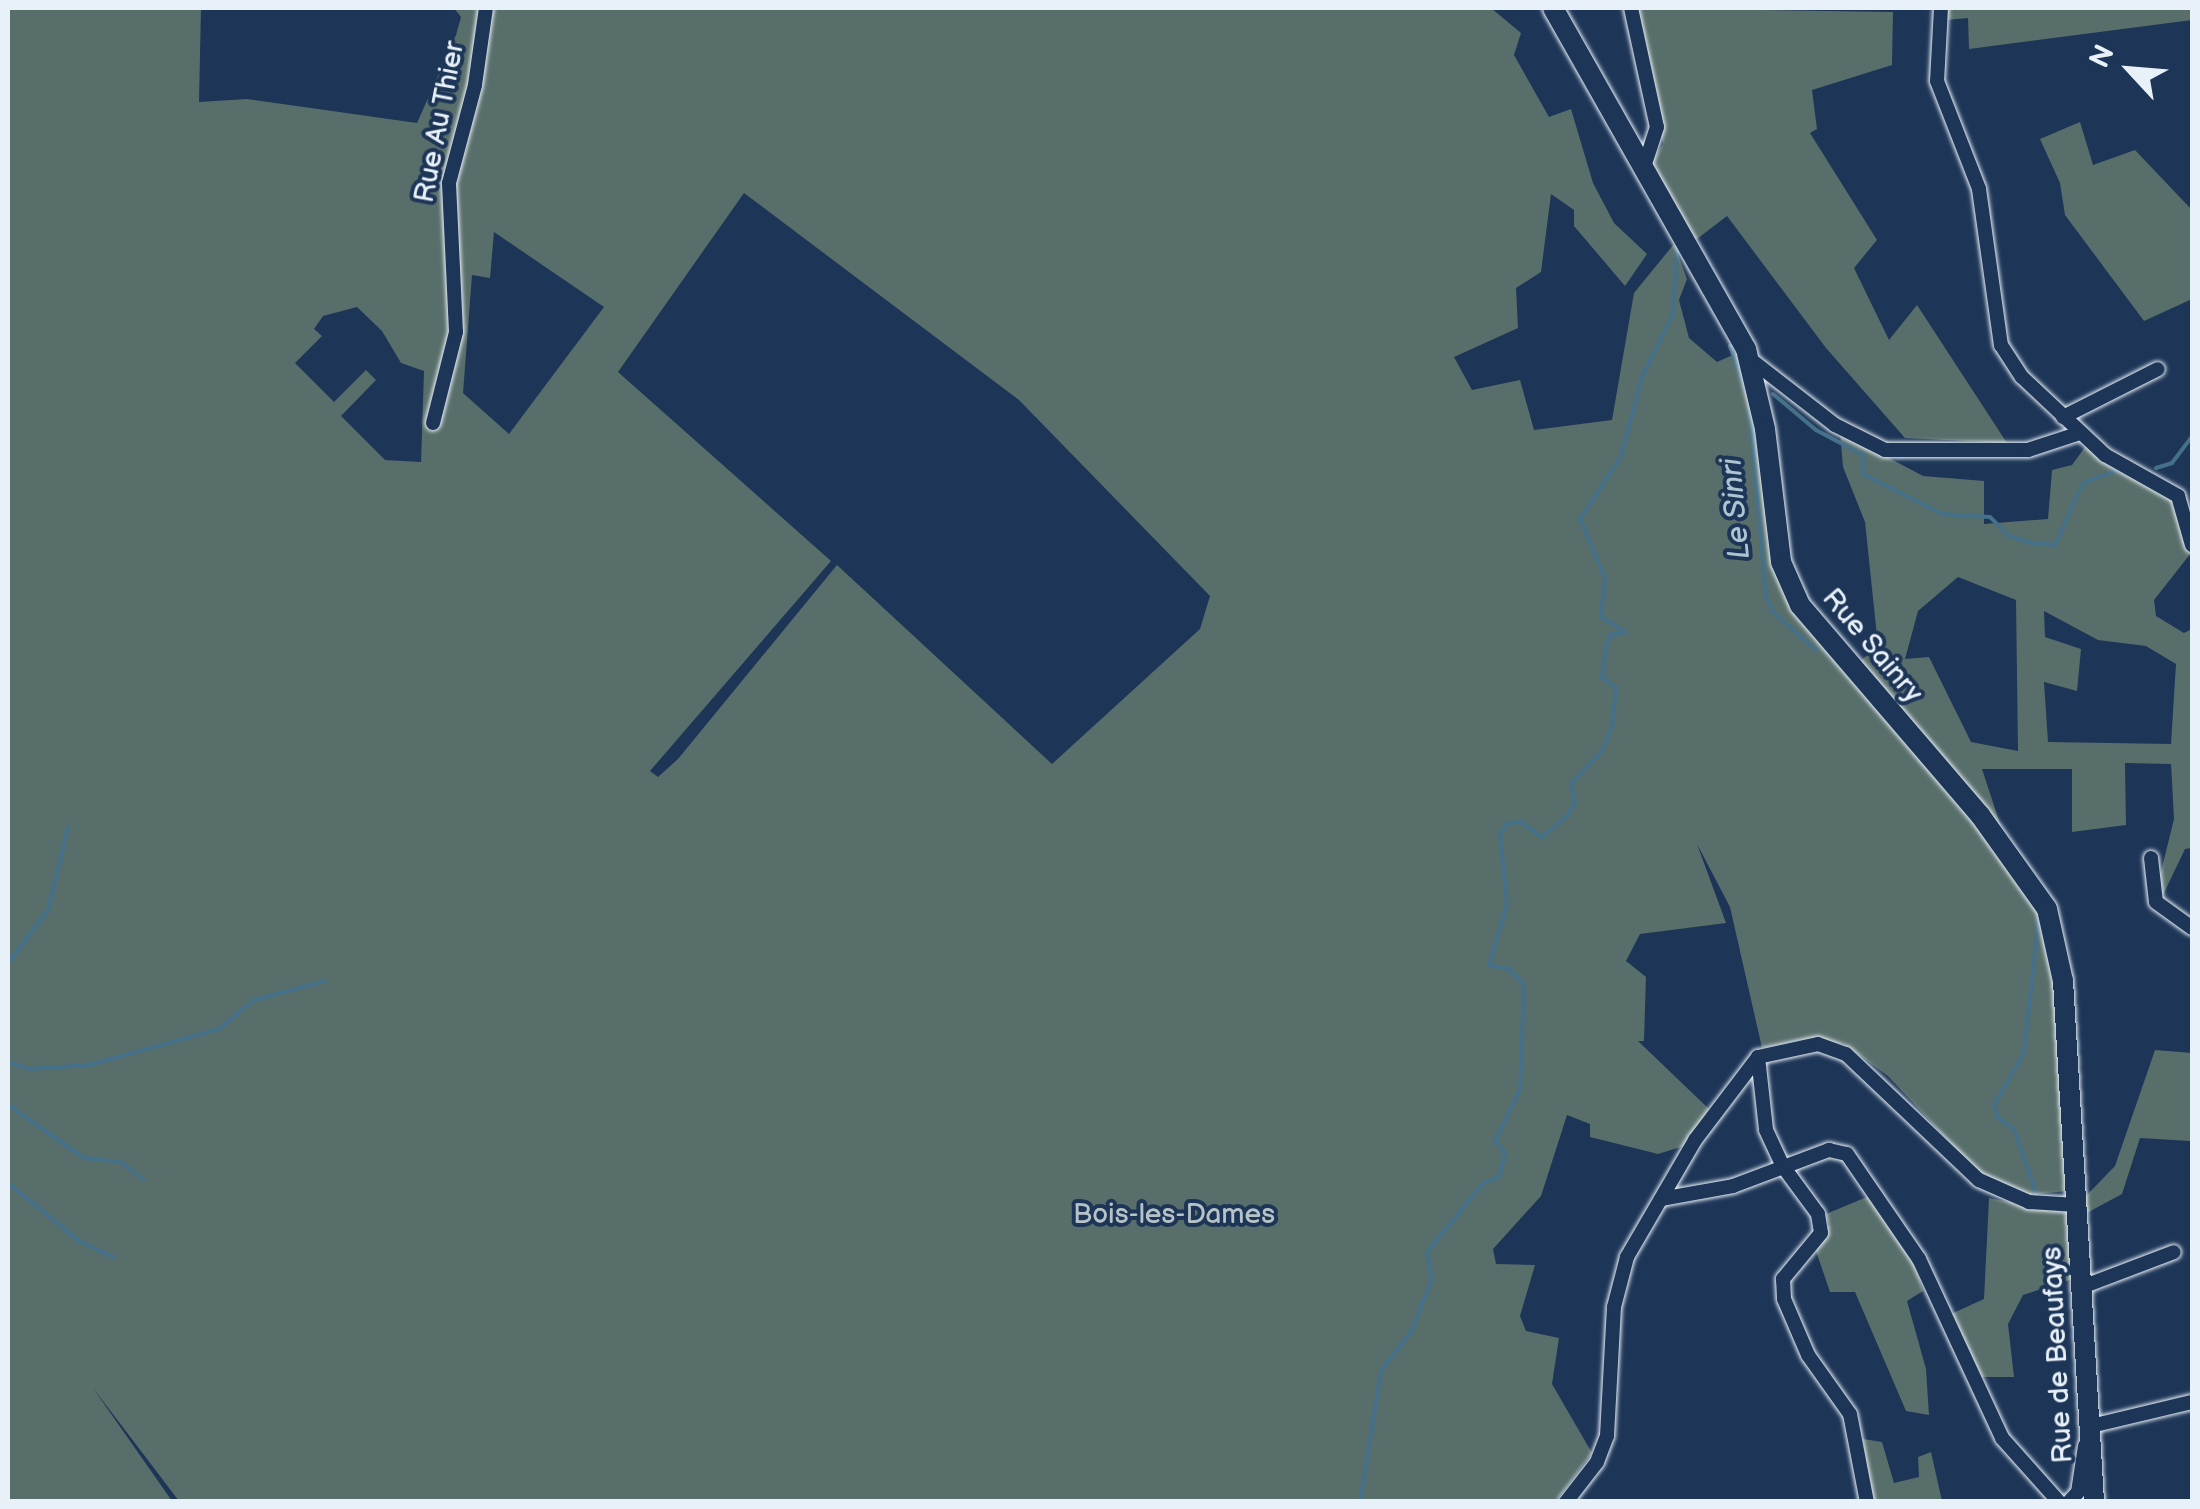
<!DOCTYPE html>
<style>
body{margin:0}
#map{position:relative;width:2200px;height:1509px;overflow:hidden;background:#1d3557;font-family:"Balsamiq Sans",sans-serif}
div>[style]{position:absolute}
.green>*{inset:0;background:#586e6a}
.stream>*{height:4px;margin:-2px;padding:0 2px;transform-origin:2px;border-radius:2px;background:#457089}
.roads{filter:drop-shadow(0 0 2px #e8f1f8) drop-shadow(0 0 2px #e8f1f8)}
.street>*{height:14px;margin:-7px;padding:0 7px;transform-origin:7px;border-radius:7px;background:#1d3557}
.secondary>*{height:20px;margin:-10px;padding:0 10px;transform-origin:10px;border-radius:10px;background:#1d3557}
span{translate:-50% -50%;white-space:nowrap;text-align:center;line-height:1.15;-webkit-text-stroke:8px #1d3557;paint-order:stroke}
.street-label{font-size:28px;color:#e8f1f8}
.park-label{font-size:28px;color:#b6c3c6}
.water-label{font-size:30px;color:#afc4d1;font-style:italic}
.frame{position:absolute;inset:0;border:10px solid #e8f1f8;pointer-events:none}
.north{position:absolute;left:2080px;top:20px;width:100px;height:100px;-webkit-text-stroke:8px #1d3557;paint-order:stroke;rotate:296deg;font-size:28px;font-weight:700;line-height:40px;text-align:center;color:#e8f1f8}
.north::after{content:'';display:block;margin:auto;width:35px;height:45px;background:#e8f1f8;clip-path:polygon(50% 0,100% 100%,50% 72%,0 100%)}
</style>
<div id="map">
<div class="green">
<div style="clip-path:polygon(evenodd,8px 8px,201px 8px,199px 102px,247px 99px,417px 123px,456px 35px,461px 17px,454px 8px,1491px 8px,1521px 33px,1514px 55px,1549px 117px,1571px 109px,1593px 183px,1614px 223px,1647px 254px,1625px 286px,1574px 226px,1574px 210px,1551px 194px,1541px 272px,1516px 288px,1518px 328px,1454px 357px,1472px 390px,1520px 380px,1534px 430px,1612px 420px,1634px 293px,1674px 244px,1687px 279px,1679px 300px,1689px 338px,1717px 362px,1746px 349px,1781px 562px,1800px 605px,1991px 832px,2043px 915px,2057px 978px,2067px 1191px,2018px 1196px,1987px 1182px,1888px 1076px,1844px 1044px,1810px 1038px,1762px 1048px,1730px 907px,1697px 844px,1726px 923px,1640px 934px,1626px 961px,1646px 977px,1644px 1041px,1638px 1041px,1709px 1109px,1684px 1146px,1658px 1154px,1590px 1137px,1590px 1124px,1567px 1115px,1541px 1196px,1493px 1249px,1496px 1264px,1535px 1265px,1520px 1316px,1526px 1331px,1559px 1338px,1552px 1384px,1592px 1453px,1556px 1501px,179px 1501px,93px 1388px,172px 1501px,8px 1501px,8px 8px,744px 193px,1019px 400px,1210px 596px,1200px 629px,1052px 764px,837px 565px,678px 759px,658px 777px,650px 771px,831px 561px,618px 372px,744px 193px,8px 8px,494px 232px,604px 307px,509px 434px,463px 393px,472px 275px,490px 278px,494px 232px,8px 8px,357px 307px,382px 331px,401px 363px,424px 371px,421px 462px,385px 460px,341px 416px,376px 380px,366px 370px,334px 402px,295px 363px,322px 336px,314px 329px,323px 316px,357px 307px)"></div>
<div style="clip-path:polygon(1638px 8px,1893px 12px,1892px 65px,1812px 90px,1817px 129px,1810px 133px,1877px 240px,1854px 268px,1889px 340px,1917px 305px,2007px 443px,1905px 438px,1826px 348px,1727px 216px,1693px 242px,1650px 164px,1663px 144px)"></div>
<div style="clip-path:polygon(1945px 8px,2192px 8px,2192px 20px,1969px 49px,1968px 18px,1947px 20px)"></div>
<div style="clip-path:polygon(2080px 122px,2093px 165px,2135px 150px,2192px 210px,2192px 299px,2144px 321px,2065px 215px,2060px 183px,2040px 139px)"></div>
<div style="clip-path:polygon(evenodd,1840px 432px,1923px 476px,1984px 481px,1984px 524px,2048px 519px,2052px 470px,2072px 465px,2088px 443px,2173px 498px,2191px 553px,2154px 600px,2156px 616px,2184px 633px,2192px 629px,2192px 848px,2185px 849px,2162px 897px,2158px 884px,2174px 819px,2171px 764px,2125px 763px,2126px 825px,2072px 832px,2072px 769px,1982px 769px,2004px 836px,1858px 663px,1878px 646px,1865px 522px,1843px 467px,1840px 432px,1958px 577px,2016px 600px,2018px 751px,1971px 742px,1929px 657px,1905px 659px,1918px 611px,1958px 577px,1840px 432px,2044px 611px,2098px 640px,2146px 646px,2176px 664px,2171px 744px,2048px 742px,2044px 682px,2077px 691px,2081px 649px,2045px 637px,2044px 611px)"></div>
<div style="clip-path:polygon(2155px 1050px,2192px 1053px,2192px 1217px,2190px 1141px,2140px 1138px,2122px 1194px,2083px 1215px,2084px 1198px,2115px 1166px)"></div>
<div style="clip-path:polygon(1874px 1194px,1912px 1258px,1923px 1291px,1907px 1301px,1926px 1369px,1929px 1415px,1906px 1411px,1855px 1292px,1830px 1292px,1816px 1251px,1829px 1225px,1826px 1214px)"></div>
<div style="clip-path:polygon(1989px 1198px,2066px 1213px,2073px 1279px,2023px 1295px,2008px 1324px,2014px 1377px,1978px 1377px,1951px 1314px,1984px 1299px)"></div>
<div style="clip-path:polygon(1863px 1439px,1882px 1442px,1894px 1483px,1919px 1477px,1918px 1457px,1931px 1452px,1942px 1501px,1872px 1501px)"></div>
</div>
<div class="stream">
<div style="left:1730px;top:346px;width:46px;rotate:70.8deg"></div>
<div style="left:1773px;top:394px;width:56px;rotate:39.9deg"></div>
<div style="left:1816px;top:430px;width:53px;rotate:28deg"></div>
<div style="left:1863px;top:455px;width:19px;rotate:90deg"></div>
<div style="left:1863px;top:474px;width:89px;rotate:26.9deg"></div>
<div style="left:1942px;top:514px;width:48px;rotate:3.6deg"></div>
<div style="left:1990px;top:517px;width:27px;rotate:45deg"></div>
<div style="left:2009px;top:536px;width:24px;rotate:17deg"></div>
<div style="left:2032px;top:543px;width:23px;rotate:5deg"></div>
<div style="left:2055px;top:545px;width:68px;rotate:-65.7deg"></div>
<div style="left:2083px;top:483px;width:39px;rotate:-21deg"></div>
<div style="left:1749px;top:402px;width:194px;rotate:85deg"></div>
<div style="left:1766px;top:595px;width:18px;rotate:68deg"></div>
<div style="left:1773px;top:612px;width:57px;rotate:41.5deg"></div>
<div style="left:2156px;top:468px;width:17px;rotate:-17deg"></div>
<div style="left:2172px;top:463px;width:34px;rotate:-53deg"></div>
<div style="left:8px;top:963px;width:66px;rotate:-53deg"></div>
<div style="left:48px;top:910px;width:85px;rotate:-76.5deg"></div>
<div style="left:8px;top:1062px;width:23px;rotate:18deg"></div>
<div style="left:30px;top:1069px;width:59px;rotate:-3.9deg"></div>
<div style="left:89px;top:1065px;width:135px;rotate:-15.5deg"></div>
<div style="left:219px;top:1029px;width:45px;rotate:-39.6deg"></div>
<div style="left:254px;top:1000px;width:73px;rotate:-15deg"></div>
<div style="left:8px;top:1105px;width:93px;rotate:34.9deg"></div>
<div style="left:84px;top:1158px;width:37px;rotate:6deg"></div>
<div style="left:121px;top:1162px;width:28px;rotate:38deg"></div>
<div style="left:8px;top:1183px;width:92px;rotate:39.2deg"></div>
<div style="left:79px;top:1241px;width:38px;rotate:25deg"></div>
<div style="left:2038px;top:1199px;width:74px;rotate:-108.9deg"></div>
<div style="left:2014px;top:1129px;width:19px;rotate:-145deg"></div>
<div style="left:1998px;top:1118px;width:14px;rotate:-107deg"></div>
<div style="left:1994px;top:1105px;width:60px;rotate:-60deg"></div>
<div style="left:2024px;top:1053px;width:139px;rotate:-83.8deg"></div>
<div style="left:1360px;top:1502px;width:133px;rotate:-80.9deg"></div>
<div style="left:1381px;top:1371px;width:51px;rotate:-52.9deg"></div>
<div style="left:1412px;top:1330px;width:55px;rotate:-68.6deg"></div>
<div style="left:1432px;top:1279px;width:27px;rotate:-100deg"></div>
<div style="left:1427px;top:1252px;width:89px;rotate:-50.9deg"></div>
<div style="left:1483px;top:1183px;width:17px;rotate:-21deg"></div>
<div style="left:1499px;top:1177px;width:25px;rotate:-76deg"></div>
<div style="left:1505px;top:1153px;width:16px;rotate:-130deg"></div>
<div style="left:1495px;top:1141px;width:57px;rotate:-63.9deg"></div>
<div style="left:1520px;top:1090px;width:105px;rotate:-87.8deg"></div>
<div style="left:1524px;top:985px;width:22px;rotate:-133deg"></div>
<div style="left:1509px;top:969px;width:20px;rotate:-169deg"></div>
<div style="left:1489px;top:965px;width:63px;rotate:-73.3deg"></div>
<div style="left:1507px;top:905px;width:70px;rotate:-95.7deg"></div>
<div style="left:1500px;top:835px;width:14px;rotate:-60deg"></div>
<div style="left:1507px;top:823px;width:14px;rotate:-4deg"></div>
<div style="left:1521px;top:822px;width:26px;rotate:36deg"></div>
<div style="left:1542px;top:837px;width:33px;rotate:-40deg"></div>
<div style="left:1567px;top:816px;width:15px;rotate:-58deg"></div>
<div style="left:1575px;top:803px;width:19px;rotate:-102deg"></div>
<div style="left:1571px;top:784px;width:45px;rotate:-46.8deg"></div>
<div style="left:1602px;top:751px;width:27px;rotate:-68deg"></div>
<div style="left:1612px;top:726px;width:38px;rotate:-84deg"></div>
<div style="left:1616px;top:688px;width:18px;rotate:-142deg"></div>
<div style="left:1602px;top:677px;width:26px;rotate:-83deg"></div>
<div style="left:1605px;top:651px;width:17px;rotate:-73deg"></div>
<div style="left:1610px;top:635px;width:15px;rotate:-11deg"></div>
<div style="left:1625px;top:632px;width:28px;rotate:-148deg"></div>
<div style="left:1601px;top:617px;width:39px;rotate:-84deg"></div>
<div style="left:1605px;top:578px;width:64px;rotate:-113deg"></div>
<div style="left:1580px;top:519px;width:75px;rotate:-56.9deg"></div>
<div style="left:1621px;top:456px;width:82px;rotate:-75.1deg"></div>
<div style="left:1642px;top:377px;width:70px;rotate:-63.8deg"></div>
<div style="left:1673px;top:314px;width:67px;rotate:-86.6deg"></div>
</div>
<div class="roads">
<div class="street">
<div style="left:1631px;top:8px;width:122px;rotate:77.7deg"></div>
<div style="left:1657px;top:127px;width:39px;rotate:108deg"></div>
<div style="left:1941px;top:8px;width:73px;rotate:93.1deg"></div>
<div style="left:1937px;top:81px;width:116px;rotate:68.7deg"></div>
<div style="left:1979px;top:189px;width:158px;rotate:82deg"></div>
<div style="left:2001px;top:345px;width:38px;rotate:57deg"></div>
<div style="left:2022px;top:377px;width:114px;rotate:43.2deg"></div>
<div style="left:2105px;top:455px;width:84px;rotate:29.3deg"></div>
<div style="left:2178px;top:496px;width:51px;rotate:74.1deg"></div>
<div style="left:1750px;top:359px;width:108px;rotate:37.8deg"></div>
<div style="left:1835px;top:425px;width:56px;rotate:26.6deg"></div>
<div style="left:1885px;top:450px;width:143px"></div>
<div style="left:2028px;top:450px;width:55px;rotate:-18.1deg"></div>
<div style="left:2063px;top:417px;width:106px;rotate:-26.8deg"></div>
<div style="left:433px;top:423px;width:94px;rotate:-75.8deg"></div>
<div style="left:456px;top:332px;width:149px;rotate:-92.7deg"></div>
<div style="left:449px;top:183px;width:101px;rotate:-75.1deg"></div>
<div style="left:475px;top:85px;width:78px;rotate:-81.9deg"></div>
<div style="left:2151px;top:858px;width:44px;rotate:83.5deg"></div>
<div style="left:2156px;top:902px;width:44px;rotate:35.8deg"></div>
<div style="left:1758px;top:1057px;width:73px;rotate:83.7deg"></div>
<div style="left:1766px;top:1130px;width:38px;rotate:65deg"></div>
<div style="left:1782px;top:1165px;width:61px;rotate:53.7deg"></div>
<div style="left:1818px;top:1214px;width:19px;rotate:81deg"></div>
<div style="left:1821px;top:1233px;width:60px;rotate:129.6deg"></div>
<div style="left:1783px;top:1279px;width:20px;rotate:87deg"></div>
<div style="left:1784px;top:1299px;width:61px;rotate:66.8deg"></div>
<div style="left:1808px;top:1355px;width:72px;rotate:54.6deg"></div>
<div style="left:1850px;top:1414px;width:90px;rotate:79.1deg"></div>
<div style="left:1661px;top:1199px;width:73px;rotate:-10.2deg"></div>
<div style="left:1733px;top:1186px;width:103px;rotate:-20.6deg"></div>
<div style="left:1829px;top:1150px;width:18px;rotate:13deg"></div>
<div style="left:1847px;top:1154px;width:127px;rotate:55.6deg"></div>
<div style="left:1919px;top:1259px;width:197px;rotate:65.1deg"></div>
<div style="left:2002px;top:1438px;width:86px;rotate:48.3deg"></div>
<div style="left:2082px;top:1287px;width:98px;rotate:-20.8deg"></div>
<div style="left:2091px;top:1426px;width:104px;rotate:-13.4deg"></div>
<div style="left:1566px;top:1502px;width:51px;rotate:-52.2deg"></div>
<div style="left:1597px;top:1462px;width:28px;rotate:-69deg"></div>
<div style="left:1607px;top:1436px;width:129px;rotate:-86.9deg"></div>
<div style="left:1614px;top:1307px;width:52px;rotate:-75.4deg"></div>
<div style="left:1627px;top:1257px;width:135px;rotate:-59.8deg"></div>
<div style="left:1695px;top:1140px;width:104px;rotate:-52.8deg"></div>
<div style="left:1758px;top:1057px;width:61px;rotate:-12.2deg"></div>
<div style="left:1818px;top:1044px;width:30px;rotate:20deg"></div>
<div style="left:1846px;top:1054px;width:183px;rotate:43.5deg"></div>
<div style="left:1979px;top:1180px;width:55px;rotate:23.7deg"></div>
<div style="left:2029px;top:1202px;width:48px;rotate:3.6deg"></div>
<div style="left:2069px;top:1502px;width:13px;rotate:-48deg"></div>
<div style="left:2078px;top:1492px;width:47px;rotate:-81.3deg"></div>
</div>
<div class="secondary">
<div style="left:1553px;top:8px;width:392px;rotate:60.5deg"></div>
<div style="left:1746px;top:349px;width:82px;rotate:76.6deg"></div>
<div style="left:1765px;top:429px;width:134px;rotate:83.1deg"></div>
<div style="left:1781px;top:562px;width:47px;rotate:66.2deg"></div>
<div style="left:1800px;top:605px;width:277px;rotate:49.4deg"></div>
<div style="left:1980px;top:815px;width:115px;rotate:54.5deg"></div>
<div style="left:2047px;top:909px;width:74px;rotate:77.5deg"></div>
<div style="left:2063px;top:981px;width:522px;rotate:86.59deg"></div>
</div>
</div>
<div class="street-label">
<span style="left:440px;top:122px;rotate:-79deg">Rue Au Thier</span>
<span style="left:1872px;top:646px;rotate:50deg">Rue Sainry</span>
<span style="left:2058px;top:1355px;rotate:-93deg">Rue de Beaufays</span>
</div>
<div class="park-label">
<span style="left:1174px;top:1215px">Bois-les-Dames</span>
</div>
<div class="water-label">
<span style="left:1736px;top:509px;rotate:-95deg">Le Sinri</span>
</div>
<div class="frame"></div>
<div class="north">N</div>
</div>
